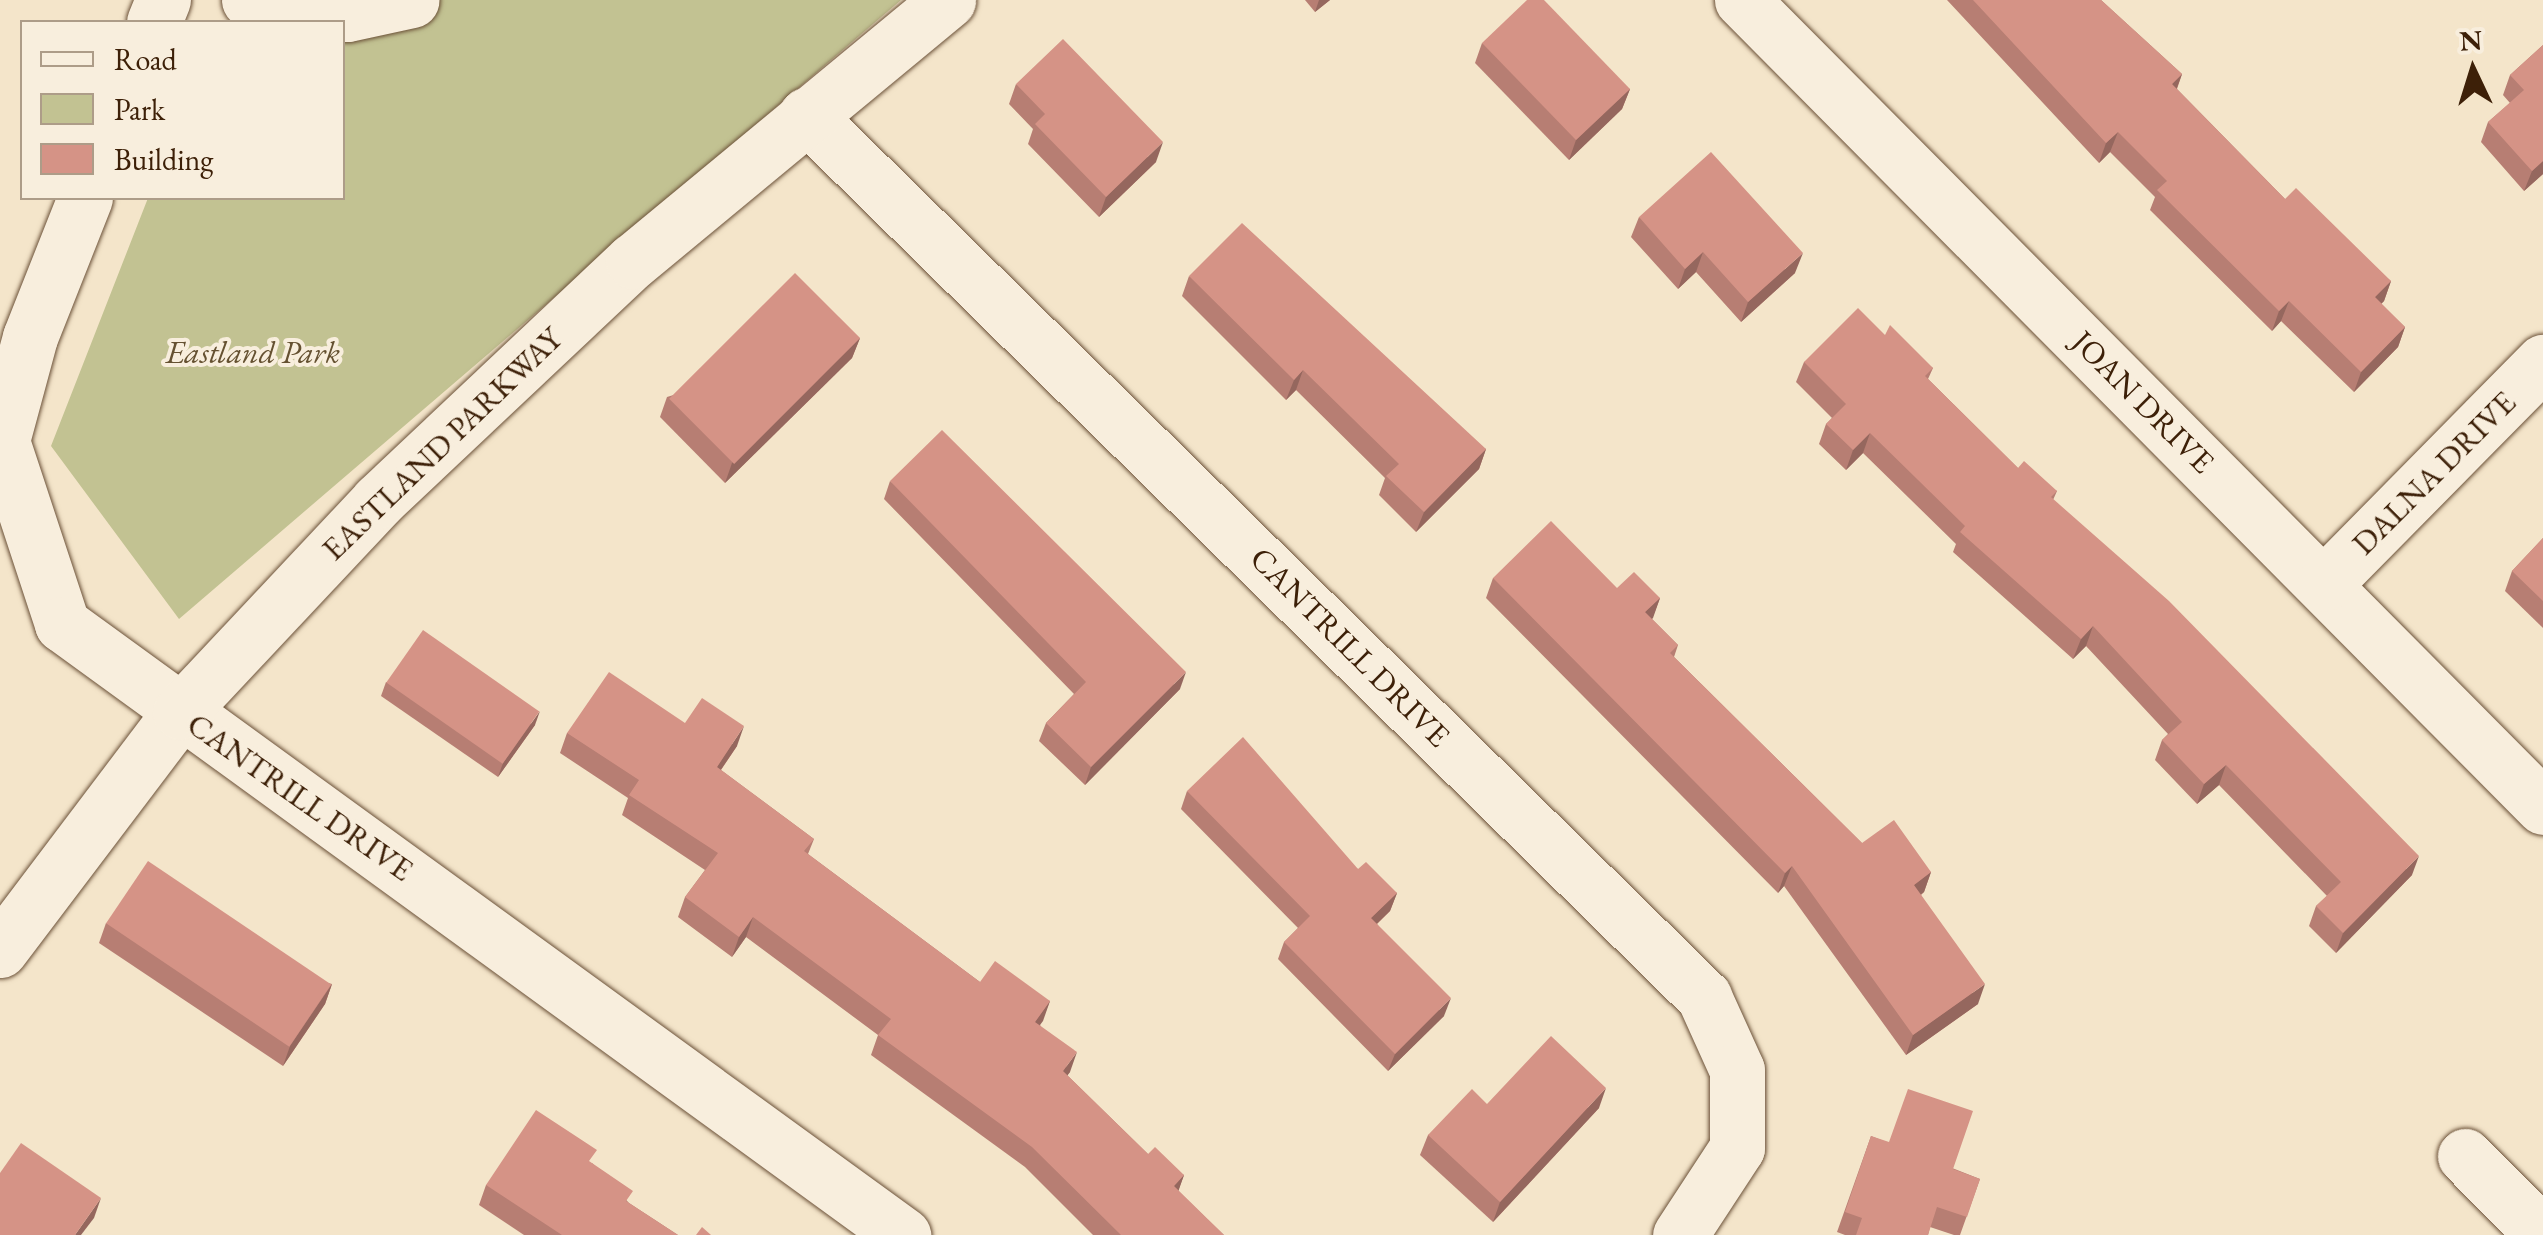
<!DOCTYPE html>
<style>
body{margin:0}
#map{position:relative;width:2543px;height:1235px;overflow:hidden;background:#f4e5ca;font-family:"EB Garamond",serif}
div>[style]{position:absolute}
.green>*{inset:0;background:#c2c292}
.roads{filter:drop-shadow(0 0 2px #6b5138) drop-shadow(0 0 2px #6b5138)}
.minor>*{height:55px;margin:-27.5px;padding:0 27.5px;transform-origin:27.5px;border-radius:27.5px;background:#f8eedd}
.wall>*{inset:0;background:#b77e73}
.shaded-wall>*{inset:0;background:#95675e}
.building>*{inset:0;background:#d59386;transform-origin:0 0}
span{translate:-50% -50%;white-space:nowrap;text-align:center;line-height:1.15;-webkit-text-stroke:8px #f8eedd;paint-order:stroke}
.park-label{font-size:32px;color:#655131;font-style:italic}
.street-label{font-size:32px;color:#3d2008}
.legend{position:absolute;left:20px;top:20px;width:325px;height:180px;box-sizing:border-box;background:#f8eedd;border:2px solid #ad9c88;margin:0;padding:12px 18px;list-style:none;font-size:30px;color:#3d2008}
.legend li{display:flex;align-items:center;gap:20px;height:50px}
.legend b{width:50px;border:2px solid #ad9c88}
.north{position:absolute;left:2423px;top:20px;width:100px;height:100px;-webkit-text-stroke:8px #f8eedd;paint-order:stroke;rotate:356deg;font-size:28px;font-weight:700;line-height:40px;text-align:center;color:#3d2008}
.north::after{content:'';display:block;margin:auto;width:35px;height:45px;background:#3d2008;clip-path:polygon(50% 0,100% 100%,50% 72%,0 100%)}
</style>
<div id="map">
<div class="green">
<div style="clip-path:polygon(305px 0,901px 0,179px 619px,51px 446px,148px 198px,342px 198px,342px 22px,226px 22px)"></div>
</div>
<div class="roads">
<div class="minor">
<div style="left:249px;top:0;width:99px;rotate:8.1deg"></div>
<div style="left:347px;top:14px;width:66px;rotate:-12.2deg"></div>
<div style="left:1742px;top:0;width:1137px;rotate:45.21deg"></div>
<div style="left:154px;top:22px;width:24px;rotate:-68deg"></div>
<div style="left:806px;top:115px;width:1259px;rotate:44.48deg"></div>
<div style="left:1704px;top:997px;width:80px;rotate:65.7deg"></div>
<div style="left:1737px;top:1070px;width:78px;rotate:90deg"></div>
<div style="left:1737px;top:1148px;width:104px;rotate:123.2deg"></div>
<div style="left:85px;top:198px;width:149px;rotate:111.6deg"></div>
<div style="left:30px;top:337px;width:108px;rotate:105.1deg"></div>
<div style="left:2px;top:441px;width:193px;rotate:71.8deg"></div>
<div style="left:62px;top:624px;width:1040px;rotate:36deg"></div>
<div style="left:2324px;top:584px;width:312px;rotate:-45.4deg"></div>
<div style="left:0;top:950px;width:298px;rotate:-52.9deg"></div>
<div style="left:180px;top:712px;width:289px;rotate:-46.8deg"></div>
<div style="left:378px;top:501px;width:350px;rotate:-43.3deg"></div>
<div style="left:633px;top:261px;width:409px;rotate:-39.6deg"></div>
<div style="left:2465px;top:1156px;width:111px;rotate:45.4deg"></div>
</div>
</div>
<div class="wall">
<div style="clip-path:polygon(1305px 0,1330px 0,1315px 12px)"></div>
<div style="clip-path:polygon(1947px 0,2101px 0,2182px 74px,2177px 89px,2285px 199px,2391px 281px,2384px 301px,2381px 304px,2405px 327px,2398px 347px,2354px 392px,2281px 321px,2272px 331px,2150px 210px,2155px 197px,2110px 152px,2099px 163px)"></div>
<div style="clip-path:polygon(1482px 43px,1630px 89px,1622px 109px,1569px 160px,1475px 63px)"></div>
<div style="clip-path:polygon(2543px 45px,2543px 174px,2524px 191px,2481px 142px,2488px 122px,2510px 103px,2503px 95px,2510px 75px)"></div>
<div style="clip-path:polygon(1016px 84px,1156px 162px,1099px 217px,1028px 144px,1033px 129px,1009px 104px)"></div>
<div style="clip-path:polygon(1639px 217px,1795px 273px,1741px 322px,1696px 272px,1678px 289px,1631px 237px)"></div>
<div style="clip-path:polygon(1189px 276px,1486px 449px,1479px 469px,1416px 532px,1379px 495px,1385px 478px,1296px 390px,1286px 400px,1182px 296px)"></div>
<div style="clip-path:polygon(1885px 335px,1933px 368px,1928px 379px,2018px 468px,2057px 491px,2053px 500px,2412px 875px,2336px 953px,2309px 926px,2316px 906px,2327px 896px,2219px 785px,2197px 804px,2155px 760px,2162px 740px,2168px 734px,2086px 646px,2073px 659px,1953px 552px,1956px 544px,1863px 453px,1846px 470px,1819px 444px,1826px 424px,1832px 418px,1796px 382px,1804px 362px)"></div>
<div style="clip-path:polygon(860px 338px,852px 358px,725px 483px,660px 417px,667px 397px)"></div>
<div style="clip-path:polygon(890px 481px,1180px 689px,1085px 785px,1039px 741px,1046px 723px,1074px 694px,884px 499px)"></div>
<div style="clip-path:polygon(2543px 538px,2543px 628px,2505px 591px,2512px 571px)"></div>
<div style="clip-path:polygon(1493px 578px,1617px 588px,1660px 598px,1652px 619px,1678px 645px,1674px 657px,1862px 843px,1931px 872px,1924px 892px,1921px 895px,1978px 1004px,1906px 1055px,1784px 886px,1778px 893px,1486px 598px)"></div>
<div style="clip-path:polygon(386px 682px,535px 725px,498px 777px,381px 696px)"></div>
<div style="clip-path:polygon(685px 723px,737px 746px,721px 770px,814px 839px,808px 854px,980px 982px,1050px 1001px,1040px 1025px,1070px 1072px,1067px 1075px,1148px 1154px,1184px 1175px,1178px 1191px,1224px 1235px,1093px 1235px,1025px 1167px,871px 1055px,878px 1035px,746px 937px,732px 957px,678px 917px,685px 897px,705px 870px,622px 815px,628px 798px,560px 753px,567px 733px)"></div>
<div style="clip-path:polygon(1187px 791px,1358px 869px,1397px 893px,1390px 911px,1377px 924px,1444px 1016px,1388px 1071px,1278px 959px,1284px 942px,1298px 928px,1181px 809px)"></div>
<div style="clip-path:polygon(106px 923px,332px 984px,325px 1004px,283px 1066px,99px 943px)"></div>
<div style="clip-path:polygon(1487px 1104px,1599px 1108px,1493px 1222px,1420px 1155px,1428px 1135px)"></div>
<div style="clip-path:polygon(1871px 1136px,1980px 1179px,1960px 1235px,1954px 1235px,1930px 1227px,1928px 1235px,1845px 1235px,1837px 1232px)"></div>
<div style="clip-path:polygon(592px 1163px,629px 1203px,678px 1235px,524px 1235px,479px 1205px,486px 1185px)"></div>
</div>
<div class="shaded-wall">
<div style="clip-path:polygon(1319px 0,1330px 0,1315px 12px)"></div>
<div style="clip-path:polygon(2182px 74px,2175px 93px,2172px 84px)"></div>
<div style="clip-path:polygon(1630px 89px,1622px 109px,1569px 160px,1576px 140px)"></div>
<div style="clip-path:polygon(2118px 132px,2110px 152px,2099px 163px,2106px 143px)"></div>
<div style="clip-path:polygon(1163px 142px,1156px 162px,1099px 217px,1106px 197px)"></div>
<div style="clip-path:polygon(2543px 161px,2543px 174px,2524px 191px,2532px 171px)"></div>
<div style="clip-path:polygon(1703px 252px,1696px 272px,1678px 289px,1685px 269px)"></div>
<div style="clip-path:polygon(1803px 253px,1795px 273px,1741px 322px,1748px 302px)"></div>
<div style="clip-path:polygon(2391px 281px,2384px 301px,2368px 317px,2375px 297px)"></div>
<div style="clip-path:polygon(2289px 301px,2281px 321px,2272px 331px,2279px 311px)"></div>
<div style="clip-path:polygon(2405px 327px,2398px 347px,2354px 392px,2361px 372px)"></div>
<div style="clip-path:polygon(860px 338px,852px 358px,725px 483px,732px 463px)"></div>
<div style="clip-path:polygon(1303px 370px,1296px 390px,1286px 400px,1294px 380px)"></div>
<div style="clip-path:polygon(1870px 433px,1863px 453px,1846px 470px,1853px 450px)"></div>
<div style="clip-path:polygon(1486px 449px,1479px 469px,1416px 532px,1424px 512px)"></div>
<div style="clip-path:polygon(1660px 598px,1653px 618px,1638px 632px,1645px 612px)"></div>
<div style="clip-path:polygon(2093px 626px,2086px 646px,2073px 659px,2081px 639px)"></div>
<div style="clip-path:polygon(1186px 672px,1180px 689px,1085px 785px,1091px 767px)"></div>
<div style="clip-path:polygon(540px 711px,535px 725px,498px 777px,503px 763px)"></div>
<div style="clip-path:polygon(744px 726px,737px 746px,709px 787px,717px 767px)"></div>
<div style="clip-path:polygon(2226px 765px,2219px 785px,2197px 804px,2204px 784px)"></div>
<div style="clip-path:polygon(2419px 856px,2412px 875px,2336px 953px,2343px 933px)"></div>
<div style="clip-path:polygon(1792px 866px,1784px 886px,1778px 893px,1785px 873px)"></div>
<div style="clip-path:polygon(1931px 872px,1924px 892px,1906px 905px,1914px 885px)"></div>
<div style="clip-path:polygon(1397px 893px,1390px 911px,1365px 935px,1371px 918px)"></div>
<div style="clip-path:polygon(753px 917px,746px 937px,732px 957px,739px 937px)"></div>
<div style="clip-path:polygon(332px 984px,325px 1004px,283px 1066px,290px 1046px)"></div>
<div style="clip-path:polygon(1985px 984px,1978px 1004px,1906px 1055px,1913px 1035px)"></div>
<div style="clip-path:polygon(1451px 998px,1444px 1016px,1388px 1071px,1395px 1054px)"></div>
<div style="clip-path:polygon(1050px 1001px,1043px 1021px,1027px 1042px,1035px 1022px)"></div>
<div style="clip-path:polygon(1077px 1052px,1070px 1072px,1056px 1091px,1063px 1071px)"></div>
<div style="clip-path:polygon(1606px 1088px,1599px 1108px,1493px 1222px,1500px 1202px)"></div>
<div style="clip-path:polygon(1184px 1175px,1177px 1195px,1174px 1186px)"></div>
<div style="clip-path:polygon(101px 1198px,94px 1218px,81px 1235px,75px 1235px)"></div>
</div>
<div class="building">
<div style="clip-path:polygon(1527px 0,1544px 0,1630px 89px,1576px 140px,1482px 43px)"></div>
<div style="clip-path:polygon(1973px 0,2101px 0,2182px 74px,2172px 84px,2285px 199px,2296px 188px,2391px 281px,2375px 297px,2405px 327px,2361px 372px,2289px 301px,2279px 311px,2157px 190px,2167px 181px,2118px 132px,2106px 143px)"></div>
<div style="clip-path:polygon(1063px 39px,1163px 142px,1106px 197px,1035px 124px,1045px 114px,1016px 84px)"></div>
<div style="clip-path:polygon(2543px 45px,2543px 161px,2532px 171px,2488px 122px,2524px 90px,2510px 75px)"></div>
<div style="clip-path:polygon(1711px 152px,1803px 253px,1748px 302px,1703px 252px,1685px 269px,1639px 217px)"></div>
<div style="clip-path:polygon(1242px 223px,1486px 449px,1424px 512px,1386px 476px,1399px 464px,1303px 370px,1294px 380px,1189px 276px)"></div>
<div style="left:795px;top:273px;width:92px;height:178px;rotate:45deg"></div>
<div style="clip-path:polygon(1858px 308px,1885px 335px,1890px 325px,1933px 368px,1925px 376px,2018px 468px,2024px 461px,2057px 491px,2051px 497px,2169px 601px,2419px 856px,2343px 933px,2316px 906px,2341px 882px,2226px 765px,2204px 784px,2162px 740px,2182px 722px,2093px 626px,2081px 639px,1960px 532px,1965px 526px,1870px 433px,1853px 450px,1826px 424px,1846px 404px,1804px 362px)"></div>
<div style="clip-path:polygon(942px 430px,1186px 672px,1091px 767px,1046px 723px,1086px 682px,890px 481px)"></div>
<div style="clip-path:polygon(1551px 521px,1617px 588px,1634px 572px,1660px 598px,1645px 612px,1678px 645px,1670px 653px,1862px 843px,1894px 820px,1931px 872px,1914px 885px,1985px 984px,1913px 1035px,1792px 866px,1785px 873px,1493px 578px)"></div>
<div style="clip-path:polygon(2543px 538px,2543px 601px,2512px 571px)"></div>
<div style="left:423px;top:630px;width:142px;height:64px;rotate:35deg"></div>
<div style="clip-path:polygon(609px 672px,685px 723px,702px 698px,744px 726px,717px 767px,814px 839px,804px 851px,980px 982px,995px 961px,1050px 1001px,1035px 1022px,1077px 1052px,1063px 1071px,1148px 1154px,1155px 1147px,1184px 1175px,1174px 1186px,1224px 1235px,1121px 1235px,1032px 1147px,878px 1035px,891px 1019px,753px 917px,739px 937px,685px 897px,718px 853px,629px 795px,639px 780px,567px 733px)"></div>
<div style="clip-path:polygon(1243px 737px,1358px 869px,1366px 862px,1397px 893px,1371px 918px,1451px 998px,1395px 1054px,1284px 942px,1310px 916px,1187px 791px)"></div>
<div style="left:148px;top:861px;width:221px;height:75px;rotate:34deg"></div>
<div style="clip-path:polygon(1551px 1036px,1606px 1088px,1500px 1202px,1428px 1135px,1472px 1089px,1487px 1104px)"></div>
<div style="clip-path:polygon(1908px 1089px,1973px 1111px,1953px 1169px,1980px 1179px,1967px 1217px,1937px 1207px,1928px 1235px,1856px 1235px,1862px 1218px,1845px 1212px,1871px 1136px,1889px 1142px)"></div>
<div style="clip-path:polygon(536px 1110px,597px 1150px,589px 1161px,633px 1191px,626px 1201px,678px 1235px,562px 1235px,486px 1185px)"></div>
<div style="clip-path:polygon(21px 1143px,101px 1198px,75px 1235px,0 1235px,0 1173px)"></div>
<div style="clip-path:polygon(702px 1227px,711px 1235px,696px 1235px)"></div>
</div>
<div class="park-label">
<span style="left:253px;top:352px">Eastland Park</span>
</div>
<div class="street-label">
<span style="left:2143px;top:402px;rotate:45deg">JOAN DRIVE</span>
<span style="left:442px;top:444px;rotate:-44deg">EASTLAND PARKWAY</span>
<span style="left:2434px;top:473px;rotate:-45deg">DALNA DRIVE</span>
<span style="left:1350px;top:647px;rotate:45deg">CANTRILL DRIVE</span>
<span style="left:300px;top:797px;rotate:35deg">CANTRILL DRIVE</span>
</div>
<ul class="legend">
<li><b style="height:12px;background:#f8eedd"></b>Road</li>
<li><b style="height:28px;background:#c2c292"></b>Park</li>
<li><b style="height:28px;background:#d59386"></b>Building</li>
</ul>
<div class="north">N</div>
</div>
